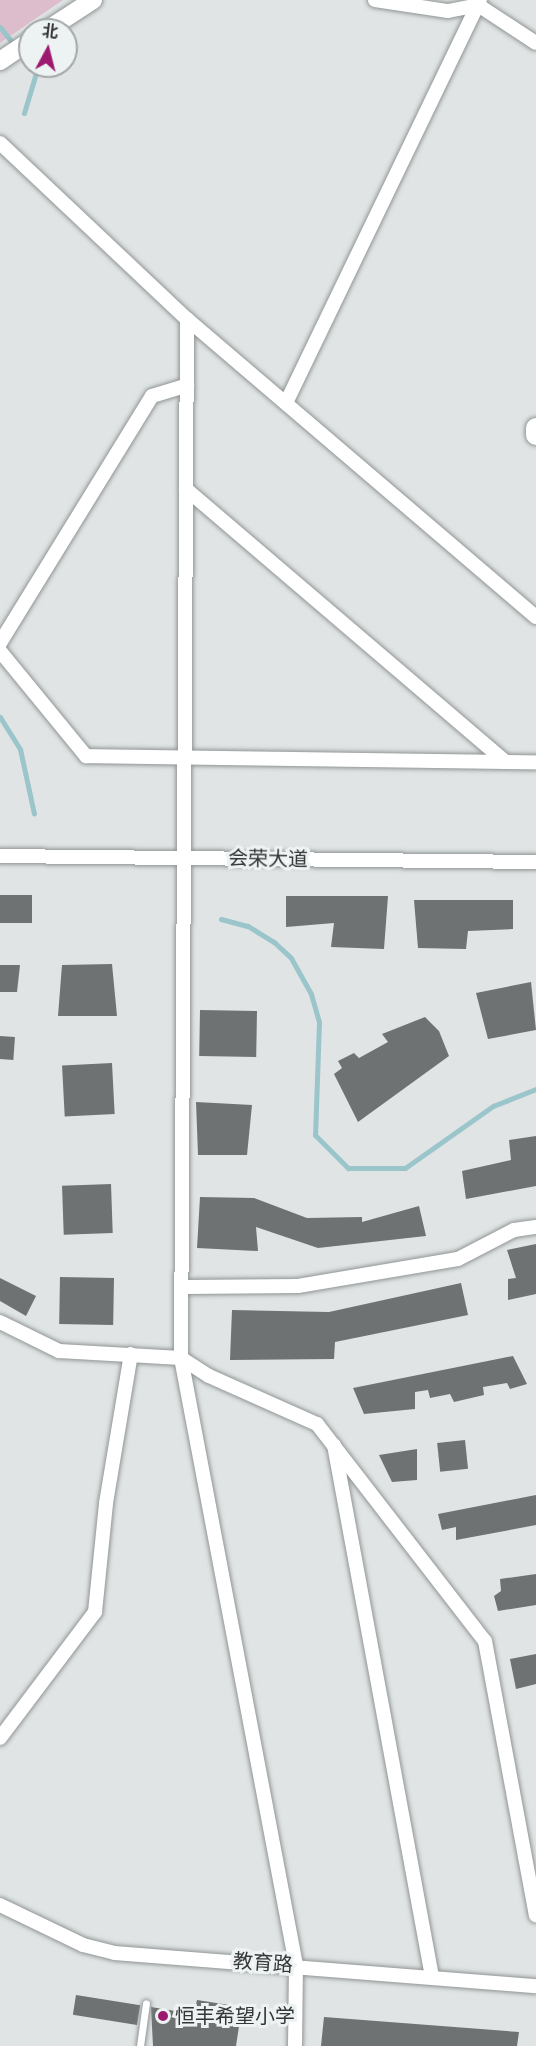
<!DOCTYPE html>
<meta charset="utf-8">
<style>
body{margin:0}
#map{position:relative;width:536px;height:2046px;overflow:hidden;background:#e0e4e5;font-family:"Crimson Pro","Noto Sans SC",serif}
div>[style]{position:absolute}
.green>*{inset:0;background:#ddbccc}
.stream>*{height:5px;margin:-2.5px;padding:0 2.5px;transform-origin:2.5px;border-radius:2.5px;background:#9ac5ca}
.building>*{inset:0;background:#6e7273;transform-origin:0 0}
.roads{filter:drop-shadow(0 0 2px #909595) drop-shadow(0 0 2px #909595)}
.service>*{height:7px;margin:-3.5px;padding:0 3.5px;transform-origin:3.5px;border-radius:3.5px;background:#fff}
.minor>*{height:14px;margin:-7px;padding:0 7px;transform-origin:7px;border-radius:7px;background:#fff}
.tertiary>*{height:18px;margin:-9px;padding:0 9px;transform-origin:9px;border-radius:9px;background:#fff}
.secondary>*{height:20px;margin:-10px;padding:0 10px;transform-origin:10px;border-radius:10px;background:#fff}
.dots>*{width:16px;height:16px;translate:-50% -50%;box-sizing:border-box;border:3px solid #edf2f2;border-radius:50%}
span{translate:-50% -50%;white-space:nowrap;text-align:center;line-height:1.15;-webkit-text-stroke:6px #edf2f2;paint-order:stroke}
.street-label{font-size:20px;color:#353637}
.poi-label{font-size:20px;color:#353637}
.left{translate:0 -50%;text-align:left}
.north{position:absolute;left:18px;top:18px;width:60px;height:60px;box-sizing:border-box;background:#edf2f2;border:2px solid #a3a7a7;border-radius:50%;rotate:7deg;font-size:16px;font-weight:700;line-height:24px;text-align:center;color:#353637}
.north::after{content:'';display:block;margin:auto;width:21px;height:27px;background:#9c1b70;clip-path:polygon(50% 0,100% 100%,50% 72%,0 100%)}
</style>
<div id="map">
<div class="green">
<div style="clip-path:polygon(0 0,63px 0,0 43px)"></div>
</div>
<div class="stream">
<div style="left:0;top:27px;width:48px;rotate:51.7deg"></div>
<div style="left:24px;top:113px;width:42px;rotate:-73.3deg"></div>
<div style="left:36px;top:73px;width:9px;rotate:-126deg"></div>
<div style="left:0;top:717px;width:38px;rotate:58deg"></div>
<div style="left:20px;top:749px;width:66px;rotate:77.8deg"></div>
<div style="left:221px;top:919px;width:28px;rotate:15deg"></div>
<div style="left:248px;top:926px;width:31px;rotate:32deg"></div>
<div style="left:274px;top:942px;width:23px;rotate:43deg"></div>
<div style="left:291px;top:958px;width:41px;rotate:60.9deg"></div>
<div style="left:311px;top:994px;width:29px;rotate:74deg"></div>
<div style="left:319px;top:1022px;width:113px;rotate:92deg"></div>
<div style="left:315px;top:1135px;width:47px;rotate:45deg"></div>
<div style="left:348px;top:1168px;width:57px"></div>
<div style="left:405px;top:1168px;width:108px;rotate:-35.2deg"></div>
<div style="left:493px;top:1106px;width:46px;rotate:-21.6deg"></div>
</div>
<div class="building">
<div style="left:0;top:895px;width:32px;height:28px"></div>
<div style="clip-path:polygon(286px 896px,388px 896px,384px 949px,331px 947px,334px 923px,286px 927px)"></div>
<div style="clip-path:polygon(414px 900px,513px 900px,513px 929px,468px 931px,466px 949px,418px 948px)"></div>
<div style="clip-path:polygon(112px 964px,117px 1016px,58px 1016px,62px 965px)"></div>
<div style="clip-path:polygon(0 965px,20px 965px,17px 992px,0 992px)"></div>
<div style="clip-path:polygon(531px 982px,536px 1030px,488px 1039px,476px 993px)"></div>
<div style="left:200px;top:1010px;width:57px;height:46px;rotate:1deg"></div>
<div style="clip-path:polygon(425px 1017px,439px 1031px,449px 1056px,358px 1122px,334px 1074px,342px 1068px,338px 1061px,354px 1053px,359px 1058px,388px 1042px,382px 1034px)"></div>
<div style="left:0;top:1036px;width:15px;height:23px;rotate:4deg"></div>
<div style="left:112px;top:1063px;width:51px;height:50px;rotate:87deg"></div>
<div style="clip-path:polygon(196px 1102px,252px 1105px,247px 1155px,198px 1155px)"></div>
<div style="clip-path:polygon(536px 1136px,536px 1186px,466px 1199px,462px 1171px,511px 1160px,509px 1140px)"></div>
<div style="left:111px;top:1184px;width:49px;height:49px;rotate:88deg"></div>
<div style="clip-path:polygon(200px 1197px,254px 1198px,307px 1218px,362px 1217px,362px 1222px,419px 1206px,426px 1236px,318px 1248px,256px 1227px,258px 1251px,197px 1248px)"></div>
<div style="clip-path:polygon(536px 1244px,536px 1294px,508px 1300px,508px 1279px,516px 1278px,507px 1250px)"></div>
<div style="left:60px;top:1277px;width:54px;height:47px;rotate:1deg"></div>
<div style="clip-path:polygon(0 1278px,36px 1296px,26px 1316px,0 1301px)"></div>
<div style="clip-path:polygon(461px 1283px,468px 1315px,335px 1342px,334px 1359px,230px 1360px,232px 1310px,329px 1312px)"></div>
<div style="clip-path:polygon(513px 1356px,527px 1384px,510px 1389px,507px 1383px,483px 1387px,484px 1395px,454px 1402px,450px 1394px,430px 1398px,428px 1390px,415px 1392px,415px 1409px,364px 1414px,353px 1388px)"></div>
<div style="left:465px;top:1440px;width:29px;height:28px;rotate:84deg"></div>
<div style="clip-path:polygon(417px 1449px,417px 1480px,392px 1482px,379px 1455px)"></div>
<div style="clip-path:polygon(536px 1495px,536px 1525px,456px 1540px,456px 1527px,442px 1530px,438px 1514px)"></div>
<div style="clip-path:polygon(536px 1574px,536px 1605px,498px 1611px,494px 1596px,501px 1591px,500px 1579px)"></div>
<div style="clip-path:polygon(536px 1654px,536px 1684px,516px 1689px,510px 1659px)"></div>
<div style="left:76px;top:1995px;width:65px;height:20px;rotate:9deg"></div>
<div style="clip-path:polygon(197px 2000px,242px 2007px,236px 2046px,153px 2046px,151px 2007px,194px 2014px)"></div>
<div style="clip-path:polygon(324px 2017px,519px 2032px,517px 2046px,321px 2046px)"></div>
</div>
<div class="roads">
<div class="service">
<div style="left:140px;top:2046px;width:43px;rotate:-82.1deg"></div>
</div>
<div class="minor">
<div style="left:375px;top:0;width:74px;rotate:8.6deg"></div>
<div style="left:448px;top:11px;width:31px;rotate:-11deg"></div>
<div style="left:478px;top:5px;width:69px;rotate:33.2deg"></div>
<div style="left:0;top:143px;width:257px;rotate:43.3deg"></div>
<div style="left:187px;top:319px;width:459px;rotate:40.5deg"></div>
<div style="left:187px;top:319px;width:1039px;rotate:90.33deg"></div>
<div style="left:181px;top:1358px;width:618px;rotate:79.27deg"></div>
<div style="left:296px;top:1965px;width:81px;rotate:90.7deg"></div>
<div style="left:286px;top:403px;width:447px;rotate:-64.3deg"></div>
<div style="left:186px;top:489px;width:419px;rotate:40.5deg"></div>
<div style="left:0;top:643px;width:290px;rotate:-58.4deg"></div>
<div style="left:152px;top:396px;width:37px;rotate:-17deg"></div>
<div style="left:0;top:651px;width:136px;rotate:50.7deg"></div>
<div style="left:86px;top:756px;width:450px;rotate:0.8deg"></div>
<div style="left:0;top:856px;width:536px;rotate:0.64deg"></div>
<div style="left:185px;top:1287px;width:113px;rotate:-0.5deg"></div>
<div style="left:298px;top:1286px;width:162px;rotate:-9.6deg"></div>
<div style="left:458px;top:1259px;width:63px;rotate:-27.4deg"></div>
<div style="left:514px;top:1230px;width:22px;rotate:-8deg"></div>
<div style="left:0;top:1322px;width:66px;rotate:26.2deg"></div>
<div style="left:59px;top:1351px;width:122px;rotate:3.3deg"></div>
<div style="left:181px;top:1358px;width:33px;rotate:33deg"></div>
<div style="left:209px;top:1376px;width:118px;rotate:24deg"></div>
<div style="left:317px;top:1424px;width:274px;rotate:52.3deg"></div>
<div style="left:485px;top:1641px;width:279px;rotate:79.5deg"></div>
<div style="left:334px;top:1445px;width:541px;rotate:79.56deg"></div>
<div style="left:0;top:1738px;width:158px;rotate:-53deg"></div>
<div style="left:95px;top:1612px;width:110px;rotate:-84.2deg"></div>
<div style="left:106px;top:1503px;width:151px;rotate:-80.5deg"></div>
<div style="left:0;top:1905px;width:92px;rotate:25.7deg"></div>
<div style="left:83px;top:1945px;width:33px;rotate:14deg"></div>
<div style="left:115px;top:1953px;width:422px;rotate:4.5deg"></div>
</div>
<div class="tertiary">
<div style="left:47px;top:30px;width:55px;rotate:-33.1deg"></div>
<div style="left:0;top:61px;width:36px;rotate:-34deg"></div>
</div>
<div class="secondary">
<div style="left:536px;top:428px;width:7px;rotate:90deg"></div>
</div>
</div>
<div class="dots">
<div style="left:163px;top:2016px;background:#9c1b70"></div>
</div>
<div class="street-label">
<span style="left:268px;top:859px;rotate:1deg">会荣大道</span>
<span style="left:263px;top:1963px;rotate:4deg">教育路</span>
</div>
<div class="poi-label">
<span class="left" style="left:175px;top:2016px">恒丰希望小学</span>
</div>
<div class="north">北</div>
</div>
